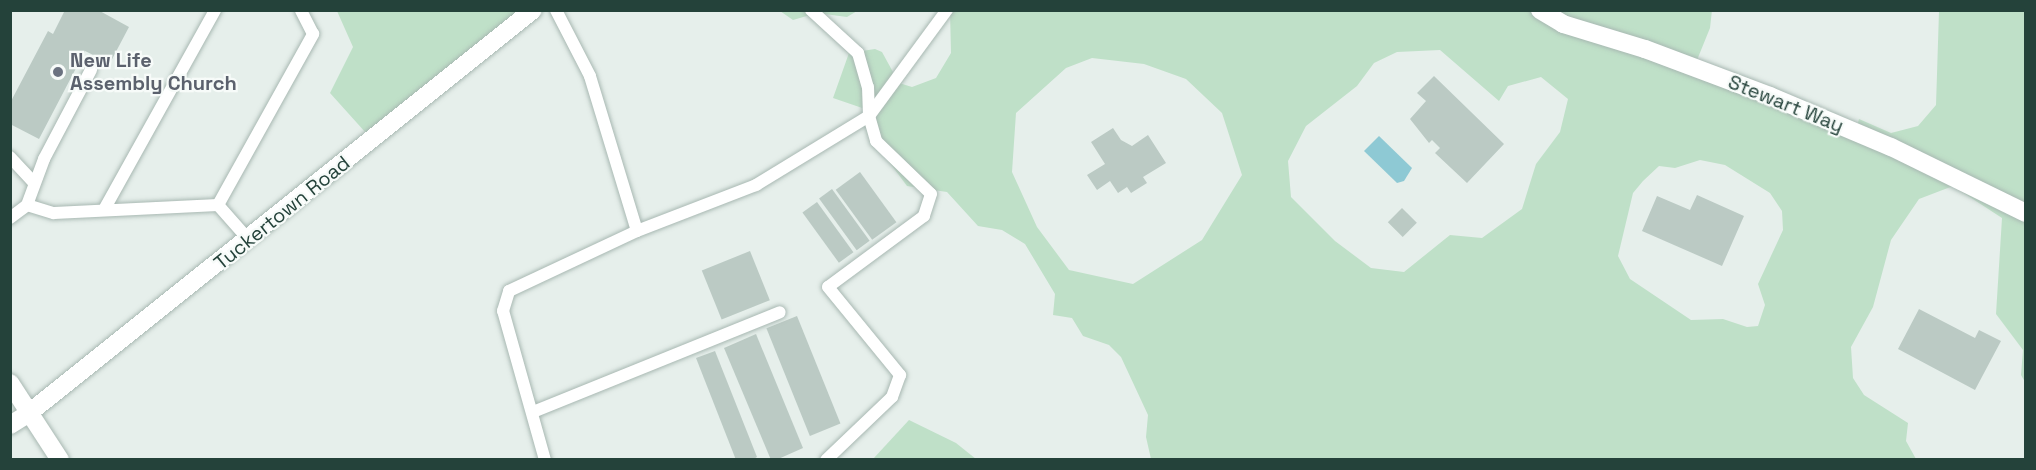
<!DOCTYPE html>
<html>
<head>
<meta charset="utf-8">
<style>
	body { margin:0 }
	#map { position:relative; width:2036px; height:470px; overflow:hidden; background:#e6efeb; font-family:"Space Grotesk",sans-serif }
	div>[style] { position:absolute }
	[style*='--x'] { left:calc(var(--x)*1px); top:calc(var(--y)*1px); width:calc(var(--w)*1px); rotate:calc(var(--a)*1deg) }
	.green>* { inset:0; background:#bfe0c8 }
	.water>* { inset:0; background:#8ec9d4 }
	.building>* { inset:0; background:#bbcac4; transform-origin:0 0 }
	.roads { filter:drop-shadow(0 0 2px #a8b8b2) drop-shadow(0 0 2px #a8b8b2) }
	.service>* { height:12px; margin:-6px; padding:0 6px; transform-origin:6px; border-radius:6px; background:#fff }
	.minor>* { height:18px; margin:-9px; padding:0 9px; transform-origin:9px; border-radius:9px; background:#fff }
	.tertiary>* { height:18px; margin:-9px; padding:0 9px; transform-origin:9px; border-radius:9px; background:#fff }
	.secondary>* { height:18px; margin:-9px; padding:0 9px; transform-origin:9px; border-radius:9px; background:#fff }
	.dots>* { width:16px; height:16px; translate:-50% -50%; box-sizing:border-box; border:3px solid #f7fbf9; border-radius:50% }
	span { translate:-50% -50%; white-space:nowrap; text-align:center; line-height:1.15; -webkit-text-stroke:4.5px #f7fbf9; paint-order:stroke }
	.worship-label { font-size:20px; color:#5b616d; font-weight:700 }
	.left { translate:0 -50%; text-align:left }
	.street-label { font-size:20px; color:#24423a }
	.frame { position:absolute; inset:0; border:12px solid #24423a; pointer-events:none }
</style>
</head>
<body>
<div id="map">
	<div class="green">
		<div style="clip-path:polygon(evenodd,1712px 10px,1710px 28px,1695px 65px,1856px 130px,1859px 119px,1891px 133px,1918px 126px,1936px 105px,1939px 11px,2025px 11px,2025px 382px,2021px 375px,2023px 350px,1996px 314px,2002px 218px,1953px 186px,1919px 199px,1891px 240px,1873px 307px,1851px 347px,1853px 378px,1864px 395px,1908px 423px,1906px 441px,1916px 459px,1151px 459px,1146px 437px,1148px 415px,1121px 357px,1109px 345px,1083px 336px,1072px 318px,1053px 315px,1055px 294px,1025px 244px,1002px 230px,978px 226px,947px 192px,907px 186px,881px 151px,871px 111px,833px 98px,849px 53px,875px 49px,882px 52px,899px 83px,912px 87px,936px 78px,951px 53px,950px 11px,1712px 10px,1440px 50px,1499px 101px,1508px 86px,1541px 77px,1568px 99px,1560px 132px,1536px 164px,1522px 209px,1482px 238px,1450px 235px,1404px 272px,1371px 268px,1335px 241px,1291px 197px,1288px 161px,1306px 126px,1357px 86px,1374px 63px,1397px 52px,1440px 50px,1712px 10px,1092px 58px,1144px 64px,1186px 79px,1222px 113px,1242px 175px,1202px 240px,1133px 284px,1069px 270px,1037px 227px,1012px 172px,1016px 113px,1066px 68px,1092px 58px,1712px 10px,1700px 160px,1725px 165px,1770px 193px,1782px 211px,1783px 230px,1758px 284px,1765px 305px,1758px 326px,1747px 327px,1723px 319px,1691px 320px,1630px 279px,1618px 256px,1633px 193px,1643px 181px,1659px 166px,1675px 168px,1700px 160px)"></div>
		<div style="clip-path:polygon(337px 11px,542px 11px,375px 143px,330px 93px,353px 47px)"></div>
		<div style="clip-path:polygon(780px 11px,857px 11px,847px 17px,817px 13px,793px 20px)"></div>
		<div style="clip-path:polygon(909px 420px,956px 443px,976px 459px,873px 459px)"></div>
	</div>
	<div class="water">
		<div style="clip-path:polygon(1379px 136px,1412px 168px,1404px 181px,1397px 183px,1364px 151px)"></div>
	</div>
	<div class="building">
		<div style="clip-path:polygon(65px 10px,98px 10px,129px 27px,110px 63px,85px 51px,39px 139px,10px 124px,10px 103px,48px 31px,53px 34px)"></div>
		<div style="clip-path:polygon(1434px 76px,1504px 144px,1467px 183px,1435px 153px,1440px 148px,1432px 140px,1429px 143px,1410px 119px,1426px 101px,1417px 93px)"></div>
		<div style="clip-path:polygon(1113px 128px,1121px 140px,1132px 146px,1148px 135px,1166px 163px,1143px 177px,1147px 183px,1131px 193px,1127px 187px,1118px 193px,1110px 181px,1097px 190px,1087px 175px,1105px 164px,1091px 142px)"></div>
		<div style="left:860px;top:172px;width:62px;height:30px;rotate:54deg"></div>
		<div style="left:832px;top:189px;width:64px;height:16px;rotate:54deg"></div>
		<div style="clip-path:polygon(1697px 195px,1744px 216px,1722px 266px,1642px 231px,1657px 196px,1690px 210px)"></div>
		<div style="left:817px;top:202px;width:62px;height:18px;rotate:54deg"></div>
		<div style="left:1402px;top:208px;width:21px;height:20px;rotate:45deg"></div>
		<div style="left:750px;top:251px;width:53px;height:52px;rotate:68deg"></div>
		<div style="clip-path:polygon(1919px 309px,1975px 338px,1979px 330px,2001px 341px,1975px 390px,1898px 349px)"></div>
		<div style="left:797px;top:316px;width:116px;height:33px;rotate:68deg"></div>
		<div style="clip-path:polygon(756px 334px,803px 448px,776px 460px,771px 460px,724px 348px)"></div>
		<div style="clip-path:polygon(715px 351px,757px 457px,752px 460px,736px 460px,696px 358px)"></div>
	</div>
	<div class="roads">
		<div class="service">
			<div style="--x:811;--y:10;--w:64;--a:42.5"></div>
			<div style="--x:858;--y:53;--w:35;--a:74"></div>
			<div style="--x:868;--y:87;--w:29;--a:88"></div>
			<div style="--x:869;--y:116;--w:26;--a:74"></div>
			<div style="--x:876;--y:141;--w:76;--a:43.9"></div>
			<div style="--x:931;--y:194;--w:23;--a:108"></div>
			<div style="--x:924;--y:216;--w:119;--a:143.5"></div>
			<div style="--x:828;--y:287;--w:114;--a:50.7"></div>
			<div style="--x:900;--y:375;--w:23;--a:110"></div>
			<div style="--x:892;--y:397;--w:91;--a:136.3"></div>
			<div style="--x:10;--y:157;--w:35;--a:47"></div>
			<div style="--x:27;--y:205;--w:28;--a:17"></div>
			<div style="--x:54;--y:213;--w:164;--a:-2.8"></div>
			<div style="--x:218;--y:205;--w:47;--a:48.5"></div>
			<div style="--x:218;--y:205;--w:196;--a:-60.9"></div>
			<div style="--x:313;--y:34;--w:27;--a:-117"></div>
			<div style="--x:105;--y:208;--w:227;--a:-60.9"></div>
			<div style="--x:10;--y:218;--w:21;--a:-37"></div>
			<div style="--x:27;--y:205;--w:49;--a:-69.7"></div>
			<div style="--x:44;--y:159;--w:101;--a:-62.2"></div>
			<div style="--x:637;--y:231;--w:128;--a:-21.1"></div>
			<div style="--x:756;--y:185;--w:132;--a:-31.4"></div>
			<div style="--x:869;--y:116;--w:132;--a:-53.7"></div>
			<div style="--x:533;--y:412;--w:266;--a:-22"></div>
			<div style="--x:545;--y:460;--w:155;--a:-105.7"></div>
			<div style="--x:503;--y:311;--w:21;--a:-73"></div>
			<div style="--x:509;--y:291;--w:141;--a:-25.1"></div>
			<div style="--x:637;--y:231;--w:162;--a:-106.9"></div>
			<div style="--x:590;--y:76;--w:74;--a:-117.3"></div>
		</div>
		<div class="minor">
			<div style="--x:1540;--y:10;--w:27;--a:31"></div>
			<div style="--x:1563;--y:24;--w:86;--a:17"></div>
			<div style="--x:1645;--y:49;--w:134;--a:20.6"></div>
			<div style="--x:1770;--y:96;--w:131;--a:22.9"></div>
			<div style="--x:1891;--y:147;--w:150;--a:26.1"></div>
			<div style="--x:10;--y:425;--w:22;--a:-32"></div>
		</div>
		<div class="tertiary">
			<div style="--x:29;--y:413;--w:645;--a:-38.65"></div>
		</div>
		<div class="secondary">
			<div style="--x:10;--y:383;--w:92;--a:57"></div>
		</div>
	</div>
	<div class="dots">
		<div style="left:58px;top:72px;background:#6b7280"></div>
	</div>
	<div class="worship-label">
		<span class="left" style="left:70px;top:72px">New Life<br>Assembly Church</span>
	</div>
	<div class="street-label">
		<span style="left:1786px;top:104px;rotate:22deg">Stewart Way</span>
		<span style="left:282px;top:213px;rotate:-39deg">Tuckertown Road</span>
	</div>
	<div class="frame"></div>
</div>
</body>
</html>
